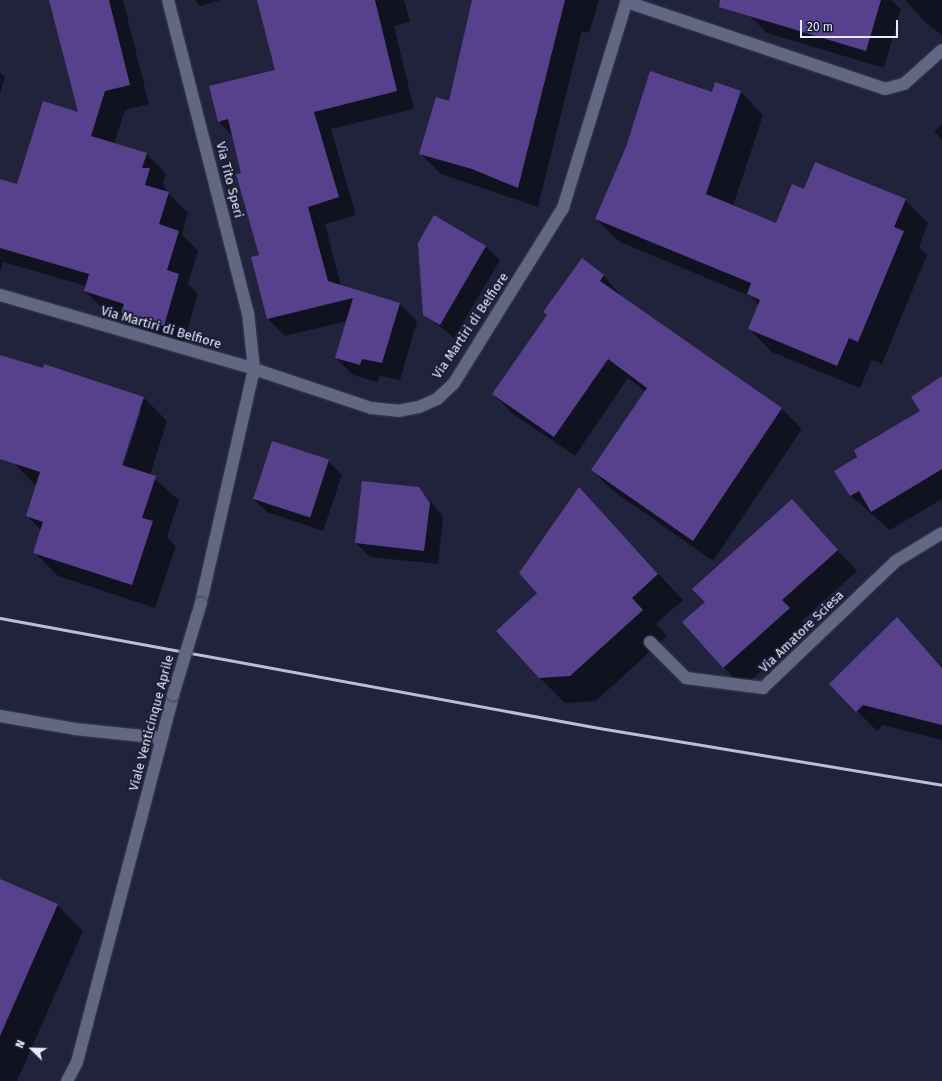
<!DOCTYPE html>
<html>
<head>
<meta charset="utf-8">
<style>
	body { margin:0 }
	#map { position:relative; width:942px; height:1081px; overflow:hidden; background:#21233c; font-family:"Fira Sans",sans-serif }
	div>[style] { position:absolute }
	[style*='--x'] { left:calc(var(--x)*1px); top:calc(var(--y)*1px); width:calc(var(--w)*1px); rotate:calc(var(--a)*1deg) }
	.shadow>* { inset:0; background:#0007 }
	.building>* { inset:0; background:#58418c; transform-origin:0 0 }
	.roads { filter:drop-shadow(0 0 1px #3c3d53) drop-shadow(0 0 1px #3c3d53) }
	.minor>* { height:12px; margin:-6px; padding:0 6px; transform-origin:6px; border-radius:6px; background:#626784 }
	.rail>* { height:3px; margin:-1.5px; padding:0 1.5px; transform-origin:1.5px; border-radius:1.5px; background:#bcbfd2 }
	.bridges { filter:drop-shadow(0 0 1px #3c3d53) drop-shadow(0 0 1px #3c3d53) }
	.minor-bridge>* { height:12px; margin:-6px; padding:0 6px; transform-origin:6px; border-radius:6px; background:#626784 }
	span { translate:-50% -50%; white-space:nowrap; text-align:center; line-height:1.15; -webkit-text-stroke:3.5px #171a32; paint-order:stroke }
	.street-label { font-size:13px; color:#e8ebfc }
	.north { position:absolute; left:12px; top:1029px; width:40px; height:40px; -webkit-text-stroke:3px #171a32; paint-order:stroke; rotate:293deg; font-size:11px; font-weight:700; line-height:16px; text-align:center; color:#e8ebfc }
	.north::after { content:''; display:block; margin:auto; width:14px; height:18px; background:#e8ebfc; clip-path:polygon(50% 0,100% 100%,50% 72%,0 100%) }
	.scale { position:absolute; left:800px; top:20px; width:98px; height:18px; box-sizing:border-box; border:2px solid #e8ebfc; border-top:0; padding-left:5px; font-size:12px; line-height:14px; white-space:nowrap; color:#e8ebfc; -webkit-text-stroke:3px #171a32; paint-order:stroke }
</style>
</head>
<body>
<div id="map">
	<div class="shadow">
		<div style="clip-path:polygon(50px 0,123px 0,149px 104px,125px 110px,114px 144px,147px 154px,166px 174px,163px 183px,168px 193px,188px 213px,182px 234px,198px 251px,188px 284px,198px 294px,183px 345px,142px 332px,127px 317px,104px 310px,85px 291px,86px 286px,3px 262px,0 272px,0 181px,17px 186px,79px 113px)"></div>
		<div style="clip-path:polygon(195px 0,221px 0,200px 6px)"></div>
		<div style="clip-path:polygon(258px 0,404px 0,410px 22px,394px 26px,414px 109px,331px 129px,356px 215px,325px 224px,341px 286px,400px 304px,417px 321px,400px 380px,380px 376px,377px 382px,353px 375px,336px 358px,347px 321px,285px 336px,268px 319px,252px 257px,261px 255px,233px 136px,219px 122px,276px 70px)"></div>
		<div style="clip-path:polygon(473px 0,599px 0,589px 33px,582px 31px,538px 207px,441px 174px,421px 154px,450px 102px)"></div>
		<div style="clip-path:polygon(754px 0,891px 0,901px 9px,884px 68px,767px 33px,749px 15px)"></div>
		<div style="clip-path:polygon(905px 0,942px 0,942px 35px,926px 23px)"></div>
		<div style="clip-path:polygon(0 72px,5px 77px,0 94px)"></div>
		<div style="clip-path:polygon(740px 91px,763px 115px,733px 206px,777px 224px,805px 191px,905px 200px,928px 223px,919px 247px,927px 255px,882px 364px,872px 360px,860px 388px,772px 352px,749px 329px,759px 305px,750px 296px,620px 242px,596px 219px,712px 93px)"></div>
		<div style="clip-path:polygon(942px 124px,942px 140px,934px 131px)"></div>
		<div style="clip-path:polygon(435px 217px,486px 247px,500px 260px,454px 338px,424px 314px)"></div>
		<div style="clip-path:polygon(603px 275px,622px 297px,782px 409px,802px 429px,713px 561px,612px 490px,592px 470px,646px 392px,628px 378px,575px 456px,513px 414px,493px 394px)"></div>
		<div style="clip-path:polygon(evenodd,0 356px,144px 398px,167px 421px,150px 475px,179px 500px,167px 537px,176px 546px,155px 608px,58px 576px,34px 552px,41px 530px,27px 516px,36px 486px,13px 462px,0 436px,0 356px,139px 411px,141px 411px,122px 470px,120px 470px,139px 411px)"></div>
		<div style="clip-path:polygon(942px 377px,942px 499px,890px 530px,851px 496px,836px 471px,921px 411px)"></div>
		<div style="clip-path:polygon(328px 461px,342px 475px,323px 531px,267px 512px,253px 499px)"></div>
		<div style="clip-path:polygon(419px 488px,443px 517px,438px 564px,370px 557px,356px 543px)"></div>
		<div style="clip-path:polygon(579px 489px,683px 600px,656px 624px,667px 636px,596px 701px,565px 703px,539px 677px,539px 593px)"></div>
		<div style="clip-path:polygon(792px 501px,857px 571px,802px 621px,809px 629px,743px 687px,723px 667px,706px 602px)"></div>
		<div style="clip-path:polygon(897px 619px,942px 667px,942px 740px,883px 725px,877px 731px,830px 684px)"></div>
		<div style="clip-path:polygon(0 880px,57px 905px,83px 931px,17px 1081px,0 1081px)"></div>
	</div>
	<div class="building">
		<div style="clip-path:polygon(49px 0,109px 0,130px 85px,105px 91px,91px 136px,147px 153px,142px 168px,150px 168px,145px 185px,169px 192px,159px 224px,179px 231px,167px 270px,179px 274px,164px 326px,121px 313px,124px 304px,84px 291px,89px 274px,0 248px,0 179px,17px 184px,43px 101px,78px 112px)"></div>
		<div style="clip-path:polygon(257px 0,375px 0,397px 91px,314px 112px,339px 197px,308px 207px,328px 281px,400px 303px,382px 363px,362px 359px,360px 365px,335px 358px,353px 298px,267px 319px,251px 257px,259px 255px,236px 174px,241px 173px,228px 119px,218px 122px,209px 86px,275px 70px)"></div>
		<div style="clip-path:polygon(472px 0,565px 0,518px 188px,472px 169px,419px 154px,436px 97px,449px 101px)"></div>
		<div style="clip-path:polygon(720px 0,881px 0,866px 51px,719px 7px)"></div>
		<div style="clip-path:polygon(650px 71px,712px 92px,715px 82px,741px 91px,706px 194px,776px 223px,792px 184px,804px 189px,815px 162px,906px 199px,894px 227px,904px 231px,858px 342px,849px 338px,837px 366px,748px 329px,760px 300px,747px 294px,751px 283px,595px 219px,626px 147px)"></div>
		<div style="clip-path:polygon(434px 215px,486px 246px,440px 325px,423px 315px,418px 243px)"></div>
		<div style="clip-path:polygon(582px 258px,604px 275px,600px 281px,782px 408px,693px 541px,591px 470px,647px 388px,608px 359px,554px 437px,492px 394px,547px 315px,543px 312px)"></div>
		<div style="clip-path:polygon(0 355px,43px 368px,44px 364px,144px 397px,122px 465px,156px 476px,142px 518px,153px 521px,132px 585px,33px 553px,43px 522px,26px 516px,40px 472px,0 459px)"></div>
		<div style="clip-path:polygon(942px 376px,942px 469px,871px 512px,859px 491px,850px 496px,834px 471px,857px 457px,854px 450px,920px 411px,911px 397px)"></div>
		<div style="left:272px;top:441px;width:60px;height:61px;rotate:18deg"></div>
		<div style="clip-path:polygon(362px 481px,419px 487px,430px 503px,424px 551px,355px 543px)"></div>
		<div style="clip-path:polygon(579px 487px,658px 574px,632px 598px,643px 610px,570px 676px,539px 678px,496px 631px,537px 593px,519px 573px)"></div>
		<div style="clip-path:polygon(792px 499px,838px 550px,782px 600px,790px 608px,723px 668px,682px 622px,705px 602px,692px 589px)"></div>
		<div style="clip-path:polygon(897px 617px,942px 668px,942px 725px,863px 705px,856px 712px,829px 684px)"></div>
		<div style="clip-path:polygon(0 879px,58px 904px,0 1036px)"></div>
	</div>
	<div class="roads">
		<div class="minor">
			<div style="--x:168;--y:0;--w:323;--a:75.7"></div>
			<div style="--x:248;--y:313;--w:56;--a:83.9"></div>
			<div style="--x:254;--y:369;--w:240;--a:102.8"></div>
			<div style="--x:627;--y:2;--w:272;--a:18.6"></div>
			<div style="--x:885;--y:89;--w:20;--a:-15"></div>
			<div style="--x:904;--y:84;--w:51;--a:-41.8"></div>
			<div style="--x:0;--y:295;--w:265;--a:16.2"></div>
			<div style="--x:254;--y:369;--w:123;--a:18.4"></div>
			<div style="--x:371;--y:408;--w:27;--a:6"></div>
			<div style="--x:398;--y:411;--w:21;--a:-11"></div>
			<div style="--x:419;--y:407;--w:20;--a:-24"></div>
			<div style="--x:437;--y:399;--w:23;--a:-43"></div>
			<div style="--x:454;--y:383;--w:206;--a:-58.1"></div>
			<div style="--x:563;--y:208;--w:218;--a:-72.9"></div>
			<div style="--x:650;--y:642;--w:51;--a:45"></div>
			<div style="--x:686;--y:678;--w:78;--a:7.4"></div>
			<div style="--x:763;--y:688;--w:184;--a:-43.7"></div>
			<div style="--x:896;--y:561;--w:54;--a:-31.3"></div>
			<div style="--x:0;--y:716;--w:76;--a:9.8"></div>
			<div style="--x:75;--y:729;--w:87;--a:5.9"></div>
			<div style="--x:67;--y:1081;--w:21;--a:-62"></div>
			<div style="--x:77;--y:1062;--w:379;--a:-75.3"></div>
		</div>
	</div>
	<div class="rail">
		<div style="--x:0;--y:618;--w:609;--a:10.41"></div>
		<div style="--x:599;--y:728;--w:348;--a:9.4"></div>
	</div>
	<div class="bridges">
		<div class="minor-bridge">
			<div style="--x:173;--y:695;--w:96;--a:-73.1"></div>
		</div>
	</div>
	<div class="street-label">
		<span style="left:229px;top:180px;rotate:76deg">Via Tito Speri</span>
		<span style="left:471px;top:326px;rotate:-56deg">Via Martiri di Belfiore</span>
		<span style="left:161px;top:328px;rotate:16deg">Via Martiri di Belfiore</span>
		<span style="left:802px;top:632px;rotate:-44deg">Via Amatore Sciesa</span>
		<span style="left:152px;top:723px;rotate:-75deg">Viale Venticinque Aprile</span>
	</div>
	<div class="north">N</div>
	<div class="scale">20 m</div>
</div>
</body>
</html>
